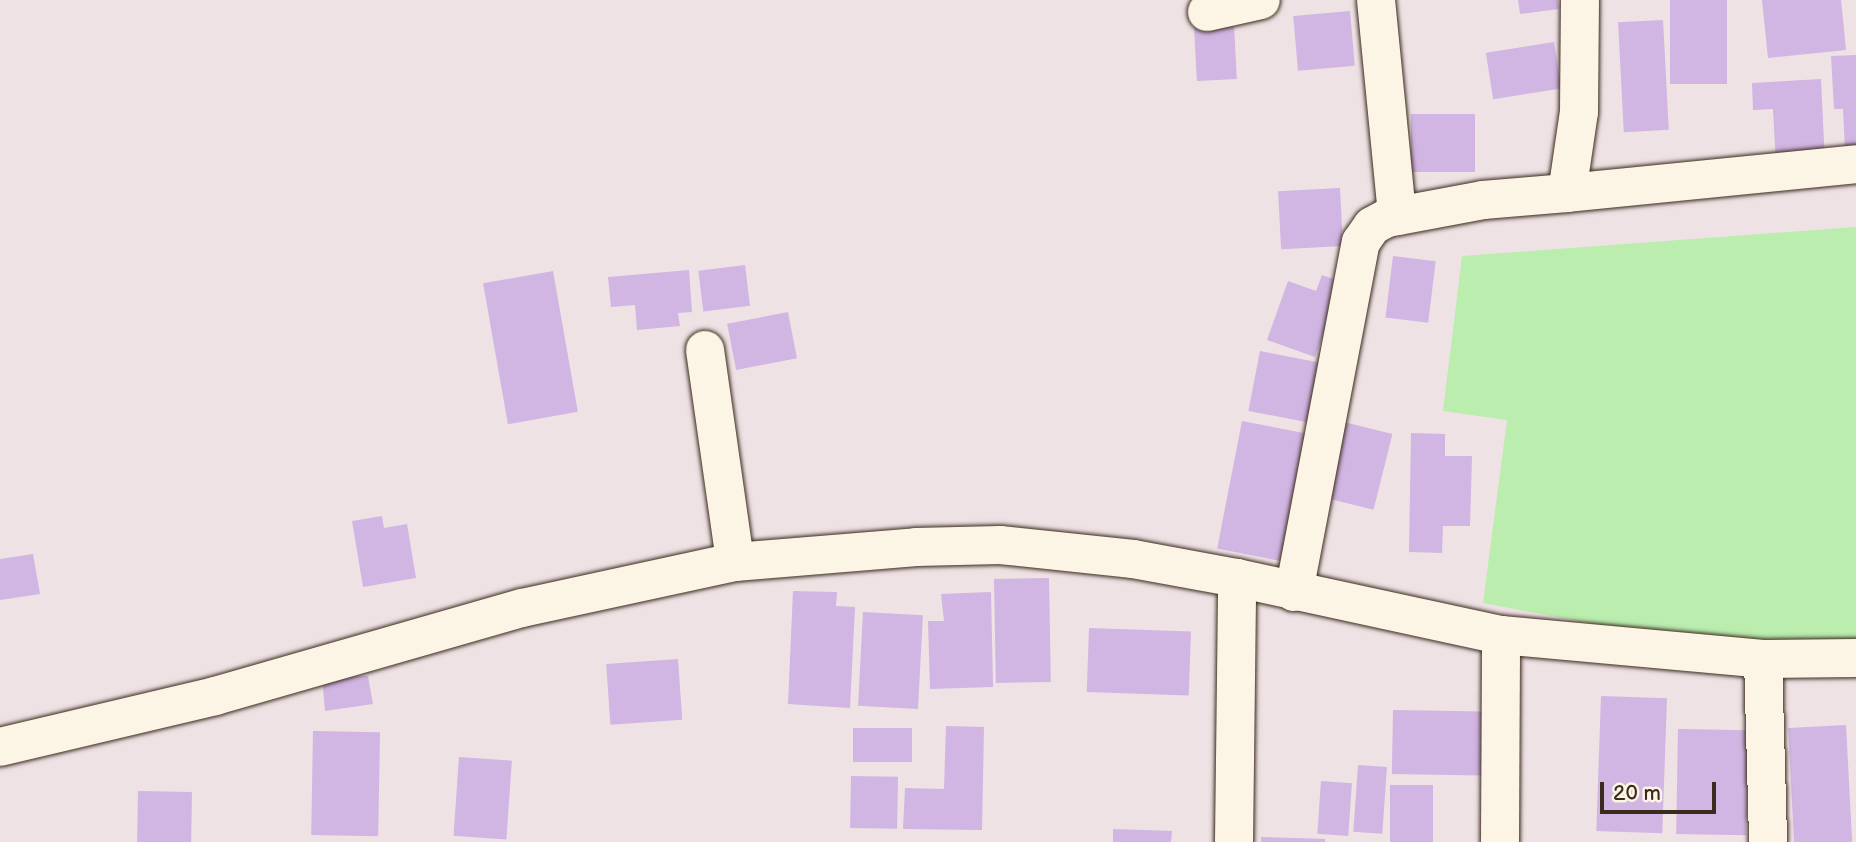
<!DOCTYPE html>
<html>
<head>
<meta charset="utf-8">
<style>
	body { margin:0 }
	#map { position:relative; width:1856px; height:842px; overflow:hidden; background:#efe2e4; font-family:"Balsamiq Sans",sans-serif }
	div>[style] { position:absolute }
	[style*='--x'] { left:calc(var(--x)*1px); top:calc(var(--y)*1px); width:calc(var(--w)*1px); rotate:calc(var(--a)*1deg) }
	.green>* { inset:0; background:#baedae }
	.building>* { inset:0; background:#d1b5e3; transform-origin:0 0 }
	.roads { filter:drop-shadow(0 0 2px #3b2a1e) drop-shadow(0 0 2px #3b2a1e) }
	.minor>* { height:38px; margin:-19px; padding:0 19px; transform-origin:19px; border-radius:19px; background:#fcf5e5 }
	span { translate:-50% -50%; white-space:nowrap; text-align:center; line-height:1.15; -webkit-text-stroke:5px #fcf5e5; paint-order:stroke }
	.scale { position:absolute; left:1600px; top:782px; width:116px; height:32px; box-sizing:border-box; border:4px solid #3b2a1e; border-top:0; padding-left:9px; font-size:21px; line-height:24px; white-space:nowrap; color:#3b2a1e; -webkit-text-stroke:5px #fcf5e5; paint-order:stroke }
</style>
</head>
<body>
<div id="map">
	<div class="green">
		<div style="clip-path:polygon(1856px 227px,1856px 653px,1668px 638px,1483px 603px,1507px 420px,1443px 411px,1462px 256px)"></div>
	</div>
	<div class="building">
		<div style="clip-path:polygon(1518px 0,1558px 0,1559px 9px,1520px 14px)"></div>
		<div style="left:1670px;top:0;width:57px;height:84px"></div>
		<div style="clip-path:polygon(1762px 0,1841px 0,1846px 50px,1768px 58px)"></div>
		<div style="left:1350px;top:11px;width:55px;height:57px;rotate:85deg"></div>
		<div style="left:1663px;top:20px;width:110px;height:45px;rotate:87deg"></div>
		<div style="left:1234px;top:25px;width:54px;height:40px;rotate:87deg"></div>
		<div style="left:1554px;top:42px;width:47px;height:69px;rotate:81deg"></div>
		<div style="clip-path:polygon(1856px 55px,1856px 150px,1845px 151px,1843px 109px,1834px 109px,1831px 56px)"></div>
		<div style="clip-path:polygon(1821px 79px,1825px 163px,1776px 165px,1773px 109px,1753px 110px,1752px 83px)"></div>
		<div style="left:1411px;top:114px;width:64px;height:58px"></div>
		<div style="left:1340px;top:188px;width:58px;height:62px;rotate:87deg"></div>
		<div style="left:1393px;top:256px;width:43px;height:62px;rotate:7deg"></div>
		<div style="left:745px;top:265px;width:41px;height:47px;rotate:83deg"></div>
		<div style="clip-path:polygon(689px 270px,692px 312px,678px 313px,680px 326px,637px 330px,635px 305px,611px 307px,608px 277px)"></div>
		<div style="left:553px;top:271px;width:143px;height:71px;rotate:80deg"></div>
		<div style="clip-path:polygon(1322px 275px,1342px 282px,1315px 357px,1267px 340px,1288px 281px,1316px 291px)"></div>
		<div style="left:788px;top:312px;width:47px;height:62px;rotate:79deg"></div>
		<div style="left:1260px;top:351px;width:64px;height:61px;rotate:11deg"></div>
		<div style="left:1242px;top:421px;width:72px;height:130px;rotate:11deg"></div>
		<div style="left:1340px;top:421px;width:54px;height:78px;rotate:14deg"></div>
		<div style="clip-path:polygon(1411px 433px,1445px 434px,1445px 456px,1472px 456px,1470px 526px,1443px 526px,1442px 553px,1409px 552px)"></div>
		<div style="clip-path:polygon(382px 516px,384px 528px,407px 524px,416px 578px,363px 587px,352px 521px)"></div>
		<div style="clip-path:polygon(33px 554px,40px 594px,0 600px,0 559px)"></div>
		<div style="left:1049px;top:578px;width:104px;height:55px;rotate:89deg"></div>
		<div style="clip-path:polygon(793px 591px,837px 592px,836px 606px,855px 607px,850px 708px,788px 704px)"></div>
		<div style="clip-path:polygon(991px 592px,993px 687px,930px 689px,928px 621px,944px 621px,941px 594px)"></div>
		<div style="left:863px;top:612px;width:60px;height:94px;rotate:3deg"></div>
		<div style="left:1089px;top:628px;width:102px;height:64px;rotate:2deg"></div>
		<div style="left:678px;top:659px;width:61px;height:72px;rotate:86deg"></div>
		<div style="clip-path:polygon(368px 676px,373px 704px,325px 711px,322px 677px)"></div>
		<div style="left:1601px;top:696px;width:66px;height:135px;rotate:2deg"></div>
		<div style="left:1393px;top:710px;width:91px;height:64px;rotate:1deg"></div>
		<div style="left:1846px;top:725px;width:117px;height:58px;rotate:87deg"></div>
		<div style="clip-path:polygon(946px 726px,984px 727px,982px 830px,903px 829px,905px 788px,944px 789px)"></div>
		<div style="left:853px;top:728px;width:59px;height:34px"></div>
		<div style="left:1678px;top:729px;width:70px;height:105px;rotate:1deg"></div>
		<div style="left:313px;top:731px;width:67px;height:104px;rotate:1deg"></div>
		<div style="left:459px;top:757px;width:53px;height:79px;rotate:4deg"></div>
		<div style="left:1358px;top:765px;width:29px;height:67px;rotate:4deg"></div>
		<div style="left:851px;top:776px;width:47px;height:52px;rotate:1deg"></div>
		<div style="left:1321px;top:781px;width:31px;height:53px;rotate:4deg"></div>
		<div style="left:1390px;top:785px;width:43px;height:57px"></div>
		<div style="left:138px;top:791px;width:54px;height:51px;rotate:1deg"></div>
		<div style="clip-path:polygon(1113px 829px,1172px 831px,1171px 842px,1113px 842px)"></div>
		<div style="clip-path:polygon(1261px 837px,1325px 839px,1325px 842px,1261px 842px)"></div>
	</div>
	<div class="roads">
		<div class="minor">
			<div style="--x:1376;--y:0;--w:217;--a:84.4"></div>
			<div style="--x:1207;--y:12;--w:55;--a:-12.5"></div>
			<div style="--x:1567;--y:193;--w:290;--a:-5.7"></div>
			<div style="--x:705;--y:350;--w:214;--a:81.9"></div>
			<div style="--x:1294;--y:592;--w:356;--a:-79.2"></div>
			<div style="--x:1361;--y:242;--w:19;--a:-55"></div>
			<div style="--x:1372;--y:226;--w:17;--a:-28"></div>
			<div style="--x:1387;--y:218;--w:98;--a:-10.6"></div>
			<div style="--x:1483;--y:200;--w:84;--a:-4.8"></div>
			<div style="--x:1567;--y:193;--w:82;--a:-81.6"></div>
			<div style="--x:1579;--y:112;--w:112;--a:-89.5"></div>
			<div style="--x:1763;--y:659;--w:183;--a:88.4"></div>
			<div style="--x:0;--y:747;--w:221;--a:-13.3"></div>
			<div style="--x:215;--y:696;--w:319;--a:-16"></div>
			<div style="--x:522;--y:608;--w:218;--a:-12.2"></div>
			<div style="--x:735;--y:562;--w:182;--a:-4.7"></div>
			<div style="--x:916;--y:547;--w:84;--a:-1.4"></div>
			<div style="--x:1000;--y:545;--w:134;--a:6"></div>
			<div style="--x:1133;--y:559;--w:106;--a:10.4"></div>
			<div style="--x:1234;--y:842;--w:264;--a:-89.3"></div>
			<div style="--x:1237;--y:578;--w:270;--a:12.2"></div>
			<div style="--x:1501;--y:635;--w:263;--a:5.2"></div>
			<div style="--x:1763;--y:659;--w:93;--a:-0.6"></div>
			<div style="--x:1500;--y:842;--w:207;--a:-89.7"></div>
		</div>
	</div>
	<div class="scale">20 m</div>
</div>
</body>
</html>
